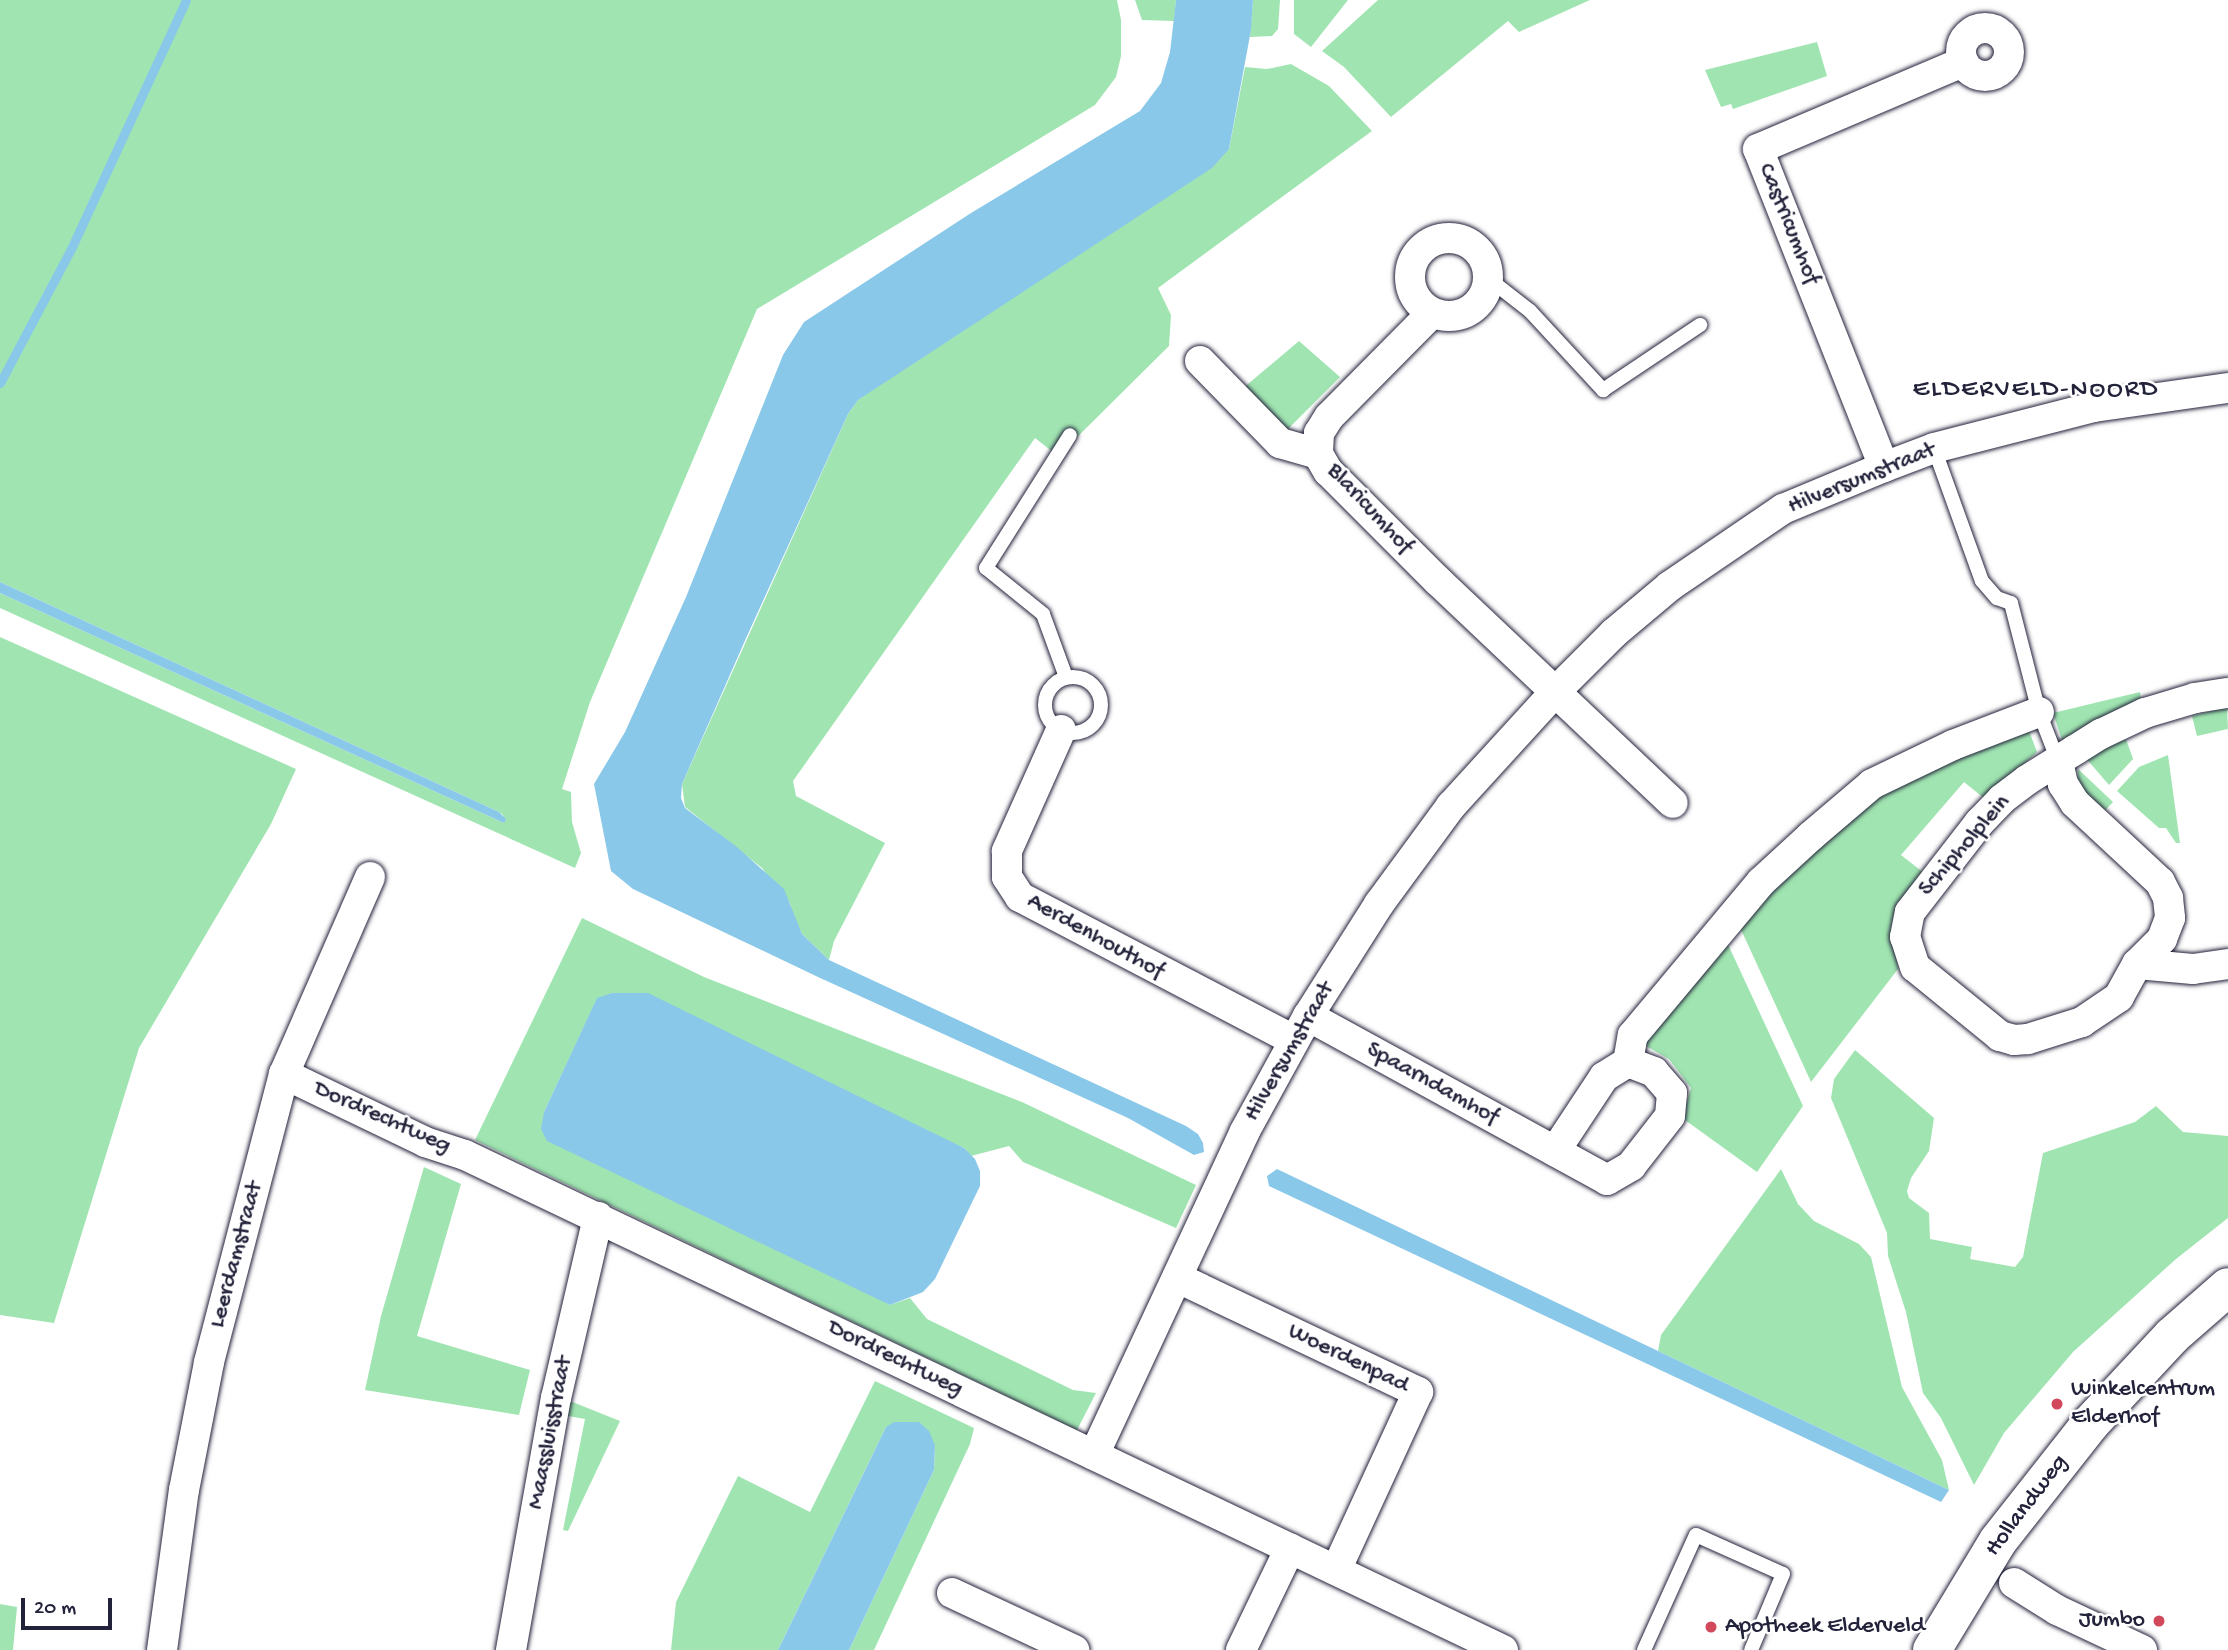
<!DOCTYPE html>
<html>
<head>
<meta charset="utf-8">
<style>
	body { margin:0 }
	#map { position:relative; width:2228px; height:1650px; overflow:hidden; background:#fff; font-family:"Gochi Hand",sans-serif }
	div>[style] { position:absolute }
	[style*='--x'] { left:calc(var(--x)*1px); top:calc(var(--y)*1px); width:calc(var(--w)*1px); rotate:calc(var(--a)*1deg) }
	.green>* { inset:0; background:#a0e5b1 }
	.water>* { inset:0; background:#8ac8ea }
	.stream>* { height:9px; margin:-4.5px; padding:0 4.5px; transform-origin:4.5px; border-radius:4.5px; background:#8ac8ea }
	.roads { filter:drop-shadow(0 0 2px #22223b) drop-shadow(0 0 2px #22223b) }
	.lane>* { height:14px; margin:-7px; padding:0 7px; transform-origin:7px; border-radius:7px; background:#fff }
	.lane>.ring { margin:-7px; padding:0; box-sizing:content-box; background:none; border:14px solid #fff; border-radius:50% }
	.street>* { height:30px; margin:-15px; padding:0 15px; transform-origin:15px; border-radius:15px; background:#fff }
	.street>.ring { margin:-15px; padding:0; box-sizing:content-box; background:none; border:30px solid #fff; border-radius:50% }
	.secondary>* { height:38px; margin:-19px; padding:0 19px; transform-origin:19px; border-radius:19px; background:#fff }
	.dots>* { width:19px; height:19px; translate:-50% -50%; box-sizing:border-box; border:4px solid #fff; border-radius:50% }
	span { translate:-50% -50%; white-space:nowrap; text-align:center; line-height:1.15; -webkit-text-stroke:5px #fff; paint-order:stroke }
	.street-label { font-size:24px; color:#22223b }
	.poi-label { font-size:24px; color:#22223b }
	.left { translate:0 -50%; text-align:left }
	.right { translate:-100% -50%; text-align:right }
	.neighbourhood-label { font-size:26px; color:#22223b; letter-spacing:2px }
	.scale { position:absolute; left:21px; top:1598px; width:91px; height:32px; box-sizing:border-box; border:4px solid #22223b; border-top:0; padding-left:9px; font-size:21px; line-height:24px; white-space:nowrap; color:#22223b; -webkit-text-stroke:5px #fff; paint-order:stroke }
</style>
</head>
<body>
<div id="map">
	<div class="green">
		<div style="clip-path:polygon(0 0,1117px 0,1121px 20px,1121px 56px,1116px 77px,1095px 105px,757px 309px,590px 702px,562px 789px,571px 792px,572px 822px,581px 853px,575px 868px,0 608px,0 593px,504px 823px,503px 815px,499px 812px,0 582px)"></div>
		<div style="clip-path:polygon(1135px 0,1176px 0,1174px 21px,1142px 20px)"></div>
		<div style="clip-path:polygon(1253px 0,1280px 0,1278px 29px,1272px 36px,1250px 37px)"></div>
		<div style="clip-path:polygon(1294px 0,1348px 0,1311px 47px,1294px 34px)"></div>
		<div style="clip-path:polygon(1378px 0,1590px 0,1519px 32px,1508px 21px,1391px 117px,1344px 67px,1322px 51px)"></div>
		<div style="clip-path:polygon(1817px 42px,1827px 76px,1733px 109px,1731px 104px,1721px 107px,1705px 70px)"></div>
		<div style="clip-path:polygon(1291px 64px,1329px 86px,1372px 131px,1158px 288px,1171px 315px,1169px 346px,1058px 456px,1035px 438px,793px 781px,796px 796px,885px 843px,834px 941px,829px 960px,802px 934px,792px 913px,790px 903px,762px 868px,685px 807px,682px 784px,848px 414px,858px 400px,878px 385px,1229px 149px,1245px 67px,1267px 69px)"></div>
		<div style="clip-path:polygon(1299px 341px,1340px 377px,1282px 435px,1242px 389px)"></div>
		<div style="clip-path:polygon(0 637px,296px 769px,271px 824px,139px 1048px,54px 1323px,0 1315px)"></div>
		<div style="clip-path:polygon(2140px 692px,2141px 701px,2062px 740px,2053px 713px)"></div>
		<div style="clip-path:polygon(2227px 707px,2228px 729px,2197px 736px,2192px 716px)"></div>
		<div style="clip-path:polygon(2026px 723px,2037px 752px,1985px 799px,1964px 782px,1901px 855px,1924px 873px,1895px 941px,1898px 969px,1811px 1082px,1738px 923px,1847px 820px,1910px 774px)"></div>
		<div style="clip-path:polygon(2126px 739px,2133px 759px,2109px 785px,2084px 756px)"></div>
		<div style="clip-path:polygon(2168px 755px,2180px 843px,2176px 843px,2166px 828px,2159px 828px,2117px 791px,2139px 767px)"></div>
		<div style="clip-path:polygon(2078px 769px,2113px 802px,2099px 817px,2078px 780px)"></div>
		<div style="clip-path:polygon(582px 918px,704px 977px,1022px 1102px,1196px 1185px,1176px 1228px,1023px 1162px,1009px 1146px,971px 1156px,964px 1148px,613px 993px,597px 999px,544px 1112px,890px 1305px,910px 1298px,927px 1319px,1073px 1390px,1096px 1393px,1077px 1430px,475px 1140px)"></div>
		<div style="clip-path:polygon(1725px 938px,1803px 1106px,1757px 1172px,1678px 1115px,1686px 1105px,1691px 1088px,1669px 1059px,1637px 1041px)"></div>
		<div style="clip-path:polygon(1855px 1050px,1934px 1118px,1929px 1151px,1911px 1178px,1907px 1191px,1909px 1198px,1929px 1213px,1930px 1239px,1972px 1247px,1970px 1259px,2015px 1267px,2023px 1257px,2043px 1153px,2135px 1122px,2156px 1106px,2183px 1132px,2228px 1136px,2228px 1218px,2176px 1259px,2073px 1352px,2004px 1433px,1974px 1485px,1941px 1418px,1923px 1393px,1906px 1312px,1888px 1256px,1887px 1233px,1831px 1098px,1834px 1079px)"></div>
		<div style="clip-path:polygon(424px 1167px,461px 1184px,417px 1336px,530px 1370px,519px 1415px,365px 1390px,381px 1316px)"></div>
		<div style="clip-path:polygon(1781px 1169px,1798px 1204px,1814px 1221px,1859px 1244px,1871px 1257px,1902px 1387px,1942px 1460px,1949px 1490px,1658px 1351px,1661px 1335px)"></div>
		<div style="clip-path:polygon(875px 1381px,974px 1428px,970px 1444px,874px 1650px,849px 1650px,934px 1470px,935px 1445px,886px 1427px,778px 1650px,671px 1650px,676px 1602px,738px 1476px,810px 1512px)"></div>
		<div style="clip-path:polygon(565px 1399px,620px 1421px,568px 1531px,563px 1530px,585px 1419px,563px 1415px)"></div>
		<div style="clip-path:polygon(0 1604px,17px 1607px,13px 1650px,0 1650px)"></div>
	</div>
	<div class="water">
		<div style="clip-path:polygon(1176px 0,1253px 0,1251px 30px,1229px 149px,1212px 168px,858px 400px,848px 414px,747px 636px,682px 784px,681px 798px,685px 808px,737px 847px,784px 889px,802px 934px,829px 960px,1186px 1126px,1198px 1134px,1203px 1143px,1204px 1152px,1194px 1155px,1128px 1118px,818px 977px,633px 889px,611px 871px,594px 784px,625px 732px,686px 597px,783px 355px,804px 322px,971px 213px,1140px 111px,1161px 83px,1170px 52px)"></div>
		<div style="clip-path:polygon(0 582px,499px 812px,506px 819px,504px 823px,0 593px)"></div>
		<div style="clip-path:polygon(612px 993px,648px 993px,964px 1148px,975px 1159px,980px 1171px,980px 1186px,935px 1279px,923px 1292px,890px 1305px,547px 1141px,541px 1129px,544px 1112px,597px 998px)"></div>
		<div style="clip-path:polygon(1277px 1169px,1949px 1490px,1941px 1502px,1269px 1186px,1267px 1176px)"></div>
		<div style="clip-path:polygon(894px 1422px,919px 1422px,929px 1431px,935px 1445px,934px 1470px,849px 1650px,778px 1650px,886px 1427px)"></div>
	</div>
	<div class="stream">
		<div style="--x:0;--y:383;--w:152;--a:-62.1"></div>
		<div style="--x:71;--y:249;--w:274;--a:-65.2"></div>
	</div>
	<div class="roads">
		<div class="lane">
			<div style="--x:1489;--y:279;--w:52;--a:38"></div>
			<div style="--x:1530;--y:311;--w:108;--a:47.3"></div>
			<div style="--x:1603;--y:390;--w:117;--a:-33.8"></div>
			<div style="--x:1934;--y:448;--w:141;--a:70.2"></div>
			<div style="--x:1982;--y:581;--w:23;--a:49"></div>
			<div style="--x:1997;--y:598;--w:15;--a:20"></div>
			<div style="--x:2011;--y:603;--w:113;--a:75.6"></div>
			<div style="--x:2039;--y:712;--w:53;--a:68.8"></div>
			<div style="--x:1066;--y:677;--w:67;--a:-110.1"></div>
			<div style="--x:1043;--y:614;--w:73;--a:-141.1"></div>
			<div style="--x:986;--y:568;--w:157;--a:-57.7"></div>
			<div class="ring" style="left:1045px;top:677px;width:42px;height:42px"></div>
			<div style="--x:1644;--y:1650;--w:126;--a:-65.7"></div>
			<div style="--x:1696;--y:1535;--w:95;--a:24.1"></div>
			<div style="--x:1783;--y:1574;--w:82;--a:112.8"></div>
		</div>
		<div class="street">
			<div class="ring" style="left:1961px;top:28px;width:18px;height:18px"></div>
			<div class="ring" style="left:1410px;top:238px;width:48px;height:48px"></div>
			<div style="--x:1432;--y:313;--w:146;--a:134.7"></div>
			<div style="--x:1329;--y:417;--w:19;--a:122"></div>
			<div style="--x:1319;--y:433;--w:21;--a:93"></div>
			<div style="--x:1318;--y:454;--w:20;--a:60"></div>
			<div style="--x:1328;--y:471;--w:156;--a:45"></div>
			<div style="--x:1438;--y:581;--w:323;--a:43.4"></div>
			<div style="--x:1200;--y:361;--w:115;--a:45.7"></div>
			<div style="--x:1280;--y:443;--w:40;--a:16"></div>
			<div style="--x:1884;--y:467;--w:342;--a:-111.6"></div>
			<div style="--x:1758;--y:149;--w:223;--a:-23"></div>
			<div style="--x:1061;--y:730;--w:133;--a:114.1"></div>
			<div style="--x:1007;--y:851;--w:26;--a:90"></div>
			<div style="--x:1007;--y:877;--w:24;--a:57"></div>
			<div style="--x:1020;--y:897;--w:309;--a:27.6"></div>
			<div style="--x:2058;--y:761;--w:24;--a:78"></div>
			<div style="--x:2063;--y:784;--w:22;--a:58"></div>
			<div style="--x:2075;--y:803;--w:116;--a:42.9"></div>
			<div style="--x:2160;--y:882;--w:18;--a:63"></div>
			<div style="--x:2168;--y:898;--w:20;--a:84"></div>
			<div style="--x:2170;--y:918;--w:22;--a:111"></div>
			<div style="--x:2162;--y:939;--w:35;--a:135"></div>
			<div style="--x:2137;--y:964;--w:38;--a:119"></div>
			<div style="--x:2119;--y:997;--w:45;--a:146"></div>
			<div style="--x:2082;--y:1022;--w:57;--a:162.5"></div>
			<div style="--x:2028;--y:1039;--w:14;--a:176"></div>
			<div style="--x:2014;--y:1040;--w:15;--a:-164"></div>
			<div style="--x:2000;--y:1036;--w:109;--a:-140.9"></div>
			<div style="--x:1915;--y:967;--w:32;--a:-108"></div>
			<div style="--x:1905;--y:937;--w:25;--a:-79"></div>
			<div style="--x:1910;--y:912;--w:113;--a:-52.2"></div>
			<div style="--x:1979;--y:823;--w:33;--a:-46"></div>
			<div style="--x:2002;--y:799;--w:31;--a:-37"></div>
			<div style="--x:2027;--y:780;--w:57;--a:-32"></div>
			<div style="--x:2075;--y:750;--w:31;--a:-32"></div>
			<div style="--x:2101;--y:734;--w:49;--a:-25.5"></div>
			<div style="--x:2145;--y:713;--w:52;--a:-16.7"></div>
			<div style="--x:2195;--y:698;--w:33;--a:-9"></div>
			<div style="--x:2137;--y:964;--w:56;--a:5.1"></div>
			<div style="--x:2193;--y:969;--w:35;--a:-8"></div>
			<div style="--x:1308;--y:1016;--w:341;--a:28.7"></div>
			<div style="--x:1607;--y:1180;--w:28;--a:-30"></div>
			<div style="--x:1631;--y:1166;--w:63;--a:-52"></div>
			<div style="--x:1670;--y:1116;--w:23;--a:-85"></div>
			<div style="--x:1672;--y:1093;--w:28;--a:-131"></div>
			<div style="--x:1654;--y:1072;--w:28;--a:-159"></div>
			<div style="--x:1628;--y:1062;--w:28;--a:148"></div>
			<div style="--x:1604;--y:1077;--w:89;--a:123.5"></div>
			<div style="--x:1628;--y:1062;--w:27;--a:-80"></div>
			<div style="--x:1633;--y:1035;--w:199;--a:-50.1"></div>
			<div style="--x:1761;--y:882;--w:68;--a:-42.6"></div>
			<div style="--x:1811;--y:836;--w:80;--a:-40.4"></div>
			<div style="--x:1872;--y:784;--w:90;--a:-25.7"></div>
			<div style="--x:1953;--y:745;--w:92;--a:-21"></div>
			<div style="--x:284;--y:1074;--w:157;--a:25.7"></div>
			<div style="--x:425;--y:1142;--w:42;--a:18"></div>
			<div style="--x:465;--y:1155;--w:1150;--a:25.5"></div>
			<div style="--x:1178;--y:1278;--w:266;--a:25.4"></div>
			<div style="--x:1418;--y:1392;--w:196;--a:114.7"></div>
			<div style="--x:1094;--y:1455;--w:357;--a:-65"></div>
			<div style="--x:1245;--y:1131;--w:131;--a:-61.3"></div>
			<div style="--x:1308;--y:1016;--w:133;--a:-57.6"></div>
			<div style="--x:1379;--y:904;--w:122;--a:-53.7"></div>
			<div style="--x:1451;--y:806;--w:154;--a:-47.6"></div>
			<div style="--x:1555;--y:692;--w:83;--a:-45"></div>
			<div style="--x:1614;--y:633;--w:73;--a:-40"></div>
			<div style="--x:1670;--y:586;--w:137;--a:-34.3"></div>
			<div style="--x:1783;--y:509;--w:109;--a:-22.6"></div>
			<div style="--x:1884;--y:467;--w:53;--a:-20.8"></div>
			<div style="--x:1934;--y:448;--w:165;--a:-14.4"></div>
			<div style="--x:2094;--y:407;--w:135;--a:-8.1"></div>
			<div style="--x:2014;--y:1583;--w:51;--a:32.1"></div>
			<div style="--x:2057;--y:1610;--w:94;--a:25.2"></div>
			<div style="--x:952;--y:1593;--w:135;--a:25"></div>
			<div style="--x:162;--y:1650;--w:162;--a:-82.2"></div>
			<div style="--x:184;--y:1490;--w:130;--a:-78.9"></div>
			<div style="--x:209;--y:1362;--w:298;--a:-75.4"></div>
			<div style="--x:284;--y:1074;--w:215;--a:-66.4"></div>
			<div style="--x:511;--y:1650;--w:256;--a:-79.9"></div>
			<div style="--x:556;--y:1398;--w:186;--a:-76.9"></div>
			<div style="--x:1241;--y:1650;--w:113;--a:-64.3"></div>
		</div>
		<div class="secondary">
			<div style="--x:1932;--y:1650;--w:127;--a:-58.8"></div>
			<div style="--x:1998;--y:1541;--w:149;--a:-51.8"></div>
			<div style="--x:2090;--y:1424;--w:120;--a:-47"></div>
			<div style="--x:2172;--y:1336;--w:74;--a:-41.2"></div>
		</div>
	</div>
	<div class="dots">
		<div style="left:2057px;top:1404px;background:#d1495b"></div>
		<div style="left:2159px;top:1621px;background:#d1495b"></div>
		<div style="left:1711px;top:1627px;background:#d1495b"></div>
	</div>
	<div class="street-label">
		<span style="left:1788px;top:224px;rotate:68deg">Castricumhof</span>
		<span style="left:1862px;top:479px;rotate:-22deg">Hilversumstraat</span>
		<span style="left:1369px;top:509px;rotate:47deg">Blaricumhof</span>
		<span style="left:1965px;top:846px;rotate:-49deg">Schipholplein</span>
		<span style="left:1095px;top:937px;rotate:29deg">Aerdenhouthof</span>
		<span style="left:1290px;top:1052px;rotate:-60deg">Hilversumstraat</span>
		<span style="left:1432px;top:1084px;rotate:29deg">Spaarndamhof</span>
		<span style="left:382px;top:1118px;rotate:24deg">Dordrechtweg</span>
		<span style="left:237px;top:1255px;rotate:-75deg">Leerdamstraat</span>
		<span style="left:895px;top:1359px;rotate:26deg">Dordrechtweg</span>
		<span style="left:1348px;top:1359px;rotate:26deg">Woerdenpad</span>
		<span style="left:551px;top:1433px;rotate:-79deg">Maassluisstraat</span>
		<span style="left:2027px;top:1506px;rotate:-53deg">Hollandweg</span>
	</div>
	<div class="poi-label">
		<span class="left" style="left:2071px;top:1404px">Winkelcentrum<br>Elderhof</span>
		<span class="right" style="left:2145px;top:1621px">Jumbo</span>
		<span class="left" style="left:1725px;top:1627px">Apotheek Elderveld</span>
	</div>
	<div class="neighbourhood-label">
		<span style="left:2036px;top:391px">ELDERVELD-NOORD</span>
	</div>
	<div class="scale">20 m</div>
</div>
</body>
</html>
